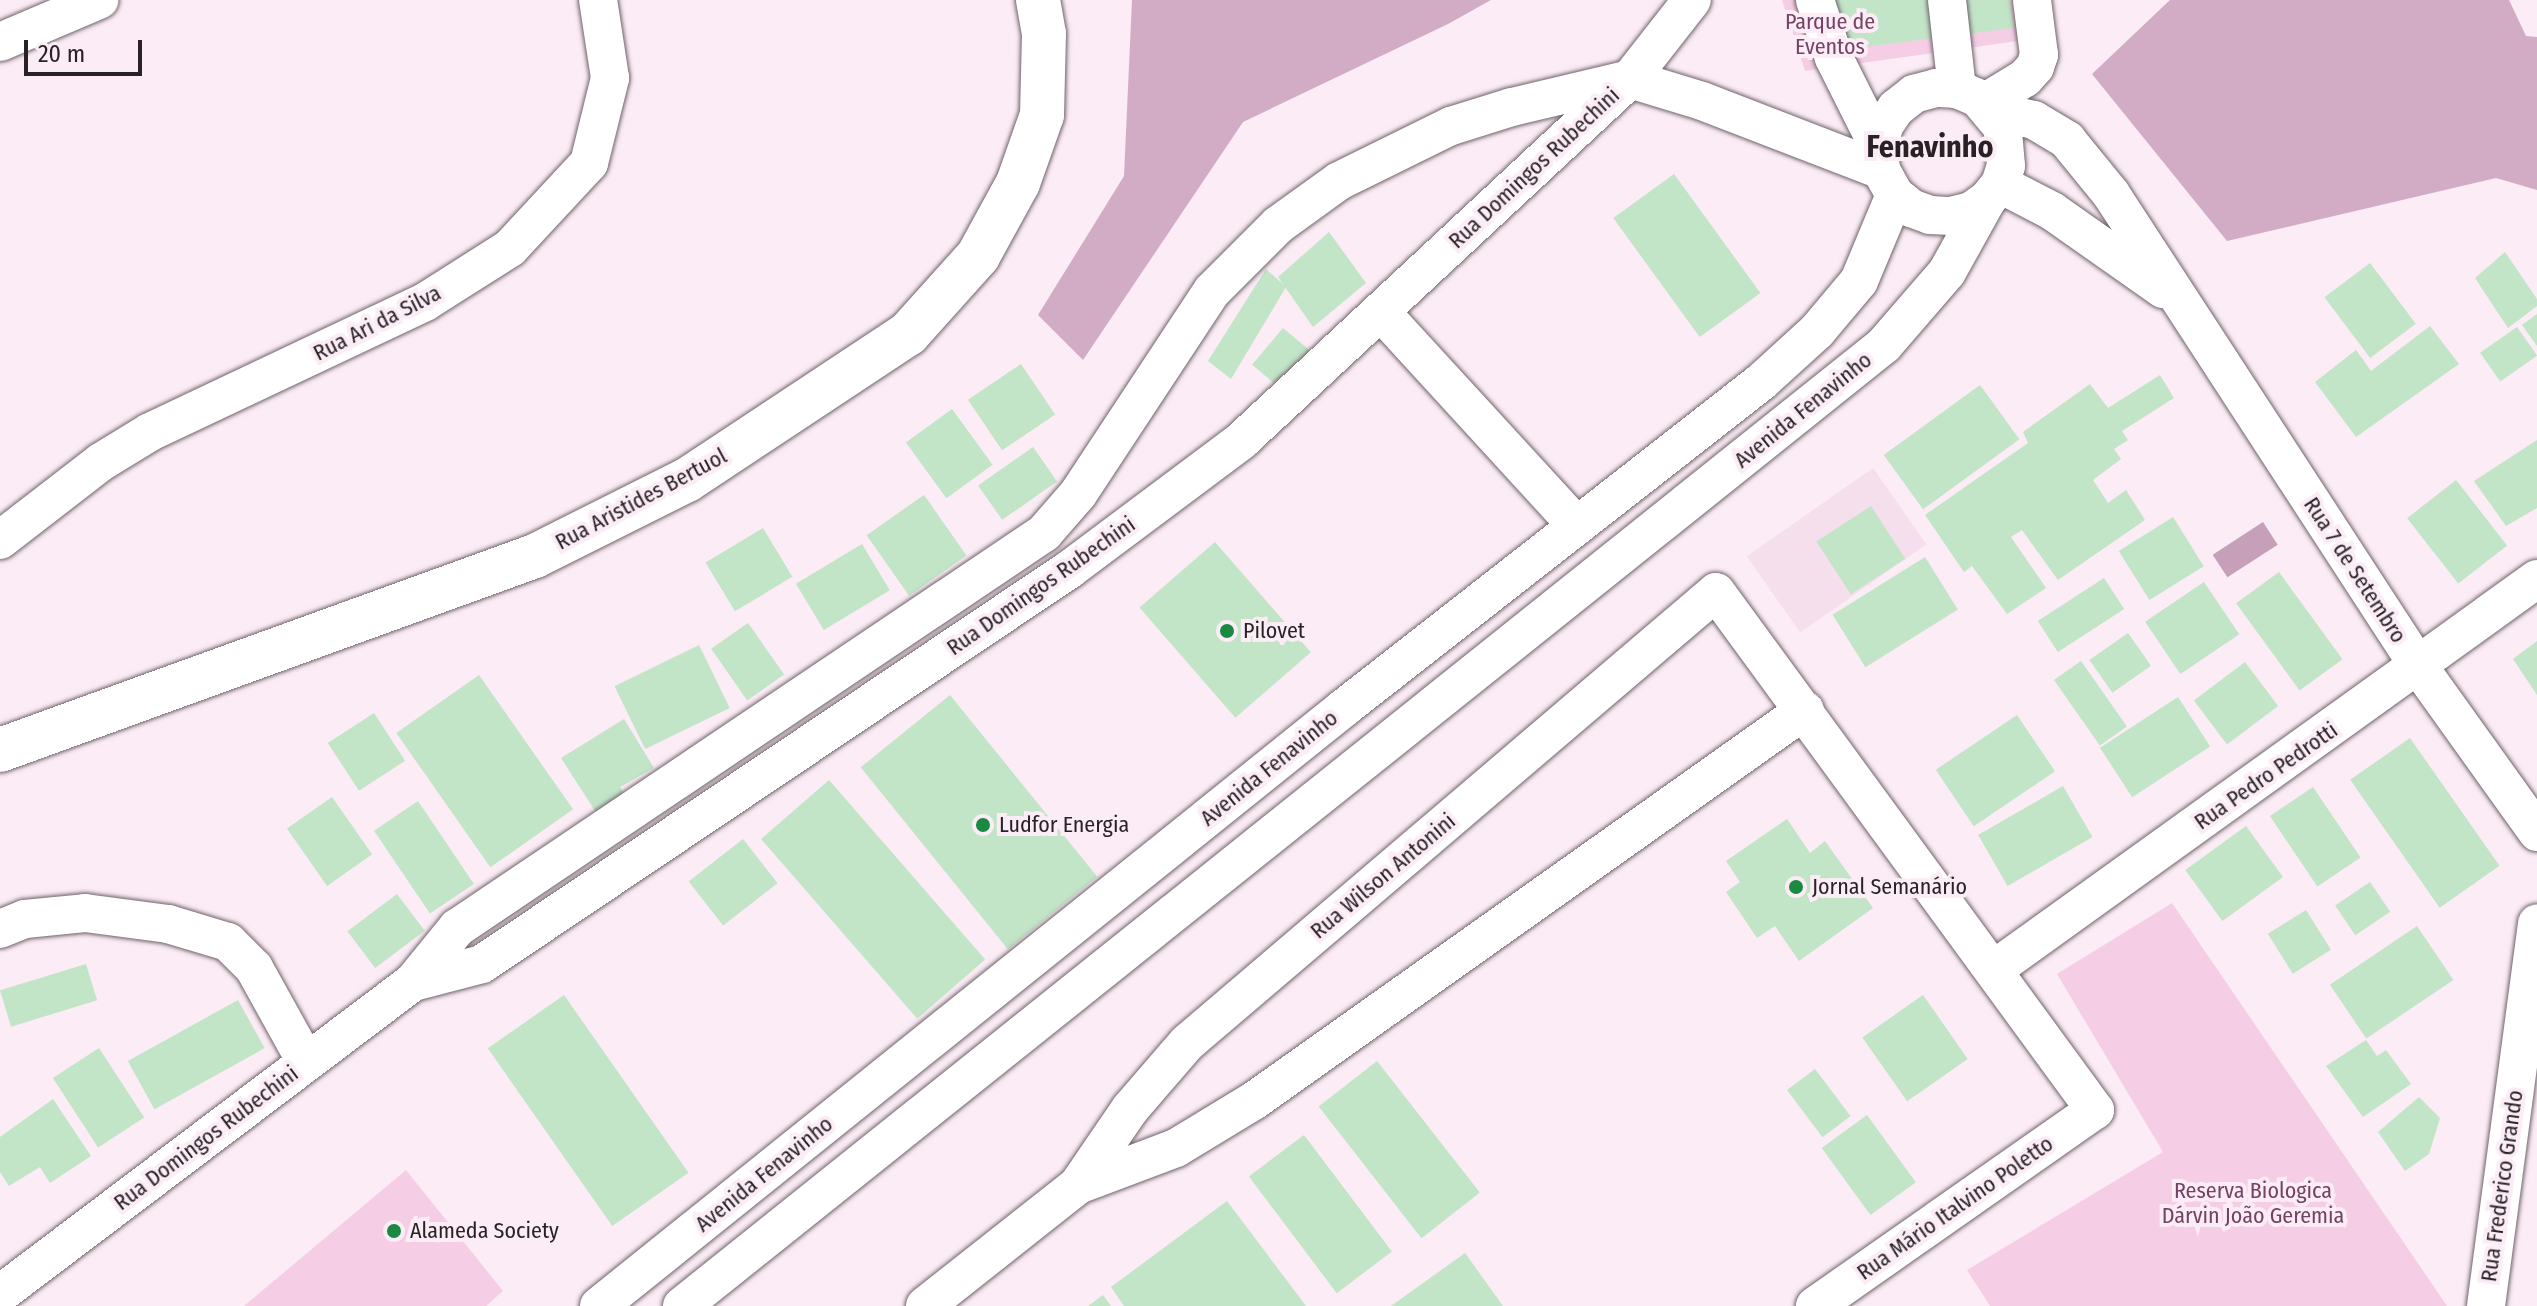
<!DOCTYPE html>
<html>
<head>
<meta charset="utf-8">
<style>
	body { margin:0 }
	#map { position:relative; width:2537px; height:1306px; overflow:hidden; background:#fbecf5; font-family:"Fira Sans Condensed",sans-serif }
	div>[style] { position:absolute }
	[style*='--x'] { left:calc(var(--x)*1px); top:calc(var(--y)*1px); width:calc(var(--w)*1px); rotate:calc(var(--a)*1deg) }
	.built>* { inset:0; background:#f5dfed; transform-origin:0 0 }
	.green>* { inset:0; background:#f5cee6 }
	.forest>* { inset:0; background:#d1acc4 }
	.water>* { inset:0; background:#c5a0b8; transform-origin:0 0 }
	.building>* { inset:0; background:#c2e4c7; transform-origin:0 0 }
	.roads { filter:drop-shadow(0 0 2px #70636b) drop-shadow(0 0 2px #70636b) }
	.minor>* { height:38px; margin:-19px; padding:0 19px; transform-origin:19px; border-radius:19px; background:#fff }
	.major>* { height:44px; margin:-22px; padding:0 22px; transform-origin:22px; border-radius:22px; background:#fff }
	.dots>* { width:22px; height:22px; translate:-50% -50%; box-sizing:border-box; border:4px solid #fbecf5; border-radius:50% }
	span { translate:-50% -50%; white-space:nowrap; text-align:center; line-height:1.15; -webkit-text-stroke:8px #fbecf5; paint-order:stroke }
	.park-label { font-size:22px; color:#744264 }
	.street-label { font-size:22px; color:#282226 }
	.poi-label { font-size:22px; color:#282226 }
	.left { translate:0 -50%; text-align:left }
	.district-label { font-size:30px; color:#282226; font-weight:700 }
	.scale { position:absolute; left:24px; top:40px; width:118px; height:36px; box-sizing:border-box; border:4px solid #282226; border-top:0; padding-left:10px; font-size:24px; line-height:28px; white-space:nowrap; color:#282226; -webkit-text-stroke:6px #fbecf5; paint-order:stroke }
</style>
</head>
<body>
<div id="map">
	<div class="built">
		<div style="left:1873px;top:468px;width:93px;height:154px;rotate:55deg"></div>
	</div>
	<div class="green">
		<div style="clip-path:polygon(1782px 0,2020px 0,2025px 40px,1805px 71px)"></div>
		<div style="clip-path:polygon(2172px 903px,2447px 1306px,1990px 1306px,1967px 1270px,2163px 1152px,2057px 974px)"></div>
		<div style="clip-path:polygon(406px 1170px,503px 1291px,486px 1306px,244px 1306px)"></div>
	</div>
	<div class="forest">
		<div style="clip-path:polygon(1132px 0,1491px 0,1448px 24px,1243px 122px,1083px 360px,1038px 315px,1124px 176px)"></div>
		<div style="clip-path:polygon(2170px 0,2509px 0,2526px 36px,2537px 37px,2537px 190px,2496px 178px,2227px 241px,2092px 74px)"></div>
	</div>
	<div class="water">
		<div style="left:2263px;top:522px;width:27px;height:60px;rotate:57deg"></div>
	</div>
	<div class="building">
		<div style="clip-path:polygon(1798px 0,2010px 0,2014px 28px,1808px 54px)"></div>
		<div style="left:1674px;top:174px;width:147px;height:75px;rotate:54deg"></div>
		<div style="clip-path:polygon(1329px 232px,1366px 283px,1313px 327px,1278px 277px)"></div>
		<div style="clip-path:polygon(2505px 252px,2537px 299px,2537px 306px,2508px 328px,2475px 278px)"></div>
		<div style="left:2370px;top:263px;width:76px;height:57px;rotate:53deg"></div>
		<div style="clip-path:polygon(1266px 269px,1286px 287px,1231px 379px,1208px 361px)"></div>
		<div style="clip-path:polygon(2537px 314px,2537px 346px,2522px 325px)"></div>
		<div style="clip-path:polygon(2430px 326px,2459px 364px,2356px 437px,2315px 382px,2356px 350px,2371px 371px)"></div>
		<div style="left:2517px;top:327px;width:35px;height:45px;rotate:55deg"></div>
		<div style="left:1283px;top:328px;width:42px;height:48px;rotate:40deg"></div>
		<div style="left:1021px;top:364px;width:61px;height:64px;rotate:56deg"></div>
		<div style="clip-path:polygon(2160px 375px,2174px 398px,2122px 431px,2128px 440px,2114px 449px,2121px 459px,2093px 480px,2108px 503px,2126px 490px,2145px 520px,2058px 580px,2022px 530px,2011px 537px,2046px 588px,2007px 614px,1972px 566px,1964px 572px,1925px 515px,2028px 443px,2023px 432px,2090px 384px,2108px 408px)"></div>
		<div style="left:1980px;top:385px;width:67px;height:119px;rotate:54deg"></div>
		<div style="left:952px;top:409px;width:69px;height:57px;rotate:54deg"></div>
		<div style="clip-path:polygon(2537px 440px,2537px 508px,2506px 526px,2474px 481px)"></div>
		<div style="left:1033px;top:447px;width:42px;height:67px;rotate:55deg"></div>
		<div style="left:2456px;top:480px;width:83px;height:62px;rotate:52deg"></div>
		<div style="left:924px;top:495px;width:74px;height:70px;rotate:55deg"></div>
		<div style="left:1871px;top:506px;width:63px;height:65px;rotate:57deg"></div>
		<div style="left:2173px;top:517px;width:58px;height:64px;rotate:58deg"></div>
		<div style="left:763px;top:528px;width:57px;height:67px;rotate:59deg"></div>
		<div style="left:1215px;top:542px;width:146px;height:100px;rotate:49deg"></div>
		<div style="left:862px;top:544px;width:54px;height:77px;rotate:59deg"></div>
		<div style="left:1925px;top:557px;width:62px;height:109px;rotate:58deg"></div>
		<div style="left:2279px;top:572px;width:108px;height:53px;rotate:54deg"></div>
		<div style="left:2104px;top:578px;width:37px;height:79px;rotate:57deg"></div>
		<div style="left:2204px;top:582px;width:63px;height:71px;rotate:56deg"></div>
		<div style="left:748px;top:623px;width:63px;height:45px;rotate:55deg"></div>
		<div style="left:2128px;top:633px;width:40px;height:47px;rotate:55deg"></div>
		<div style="clip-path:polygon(2537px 641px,2537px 695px,2513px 659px)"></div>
		<div style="left:699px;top:645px;width:70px;height:94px;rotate:64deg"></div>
		<div style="left:2081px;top:661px;width:80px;height:33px;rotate:55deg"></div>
		<div style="left:2245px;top:662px;width:55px;height:64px;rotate:53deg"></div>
		<div style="left:479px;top:675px;width:164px;height:101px;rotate:55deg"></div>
		<div style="left:950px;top:695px;width:234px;height:115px;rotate:51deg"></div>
		<div style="left:2178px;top:697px;width:59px;height:93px;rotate:57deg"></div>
		<div style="left:374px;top:713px;width:57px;height:55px;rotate:57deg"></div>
		<div style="left:2017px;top:715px;width:68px;height:98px;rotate:56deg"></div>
		<div style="clip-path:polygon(624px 719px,654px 768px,620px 787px,631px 805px,603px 823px,561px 758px)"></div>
		<div style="left:2410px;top:738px;width:156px;height:73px;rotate:55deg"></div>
		<div style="left:829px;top:780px;width:238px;height:90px;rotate:49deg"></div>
		<div style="left:2063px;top:786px;width:59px;height:98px;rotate:60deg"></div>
		<div style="left:2313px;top:787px;width:85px;height:52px;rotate:56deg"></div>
		<div style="left:332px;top:797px;width:70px;height:55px;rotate:55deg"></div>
		<div style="left:418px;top:801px;width:100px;height:53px;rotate:56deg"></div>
		<div style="clip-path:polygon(1787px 819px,1810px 853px,1825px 841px,1873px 908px,1799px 961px,1775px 926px,1757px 938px,1726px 892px,1740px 882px,1726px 861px)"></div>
		<div style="left:2246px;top:826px;width:63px;height:75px;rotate:54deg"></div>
		<div style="left:743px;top:839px;width:56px;height:69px;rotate:52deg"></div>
		<div style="left:2370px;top:882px;width:36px;height:42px;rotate:56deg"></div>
		<div style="left:397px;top:894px;width:46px;height:62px;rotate:53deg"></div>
		<div style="left:2306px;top:910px;width:47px;height:45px;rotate:58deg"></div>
		<div style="left:2417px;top:926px;width:65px;height:105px;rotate:56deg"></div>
		<div style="left:86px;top:964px;width:38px;height:90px;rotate:73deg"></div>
		<div style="left:564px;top:995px;width:217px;height:93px;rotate:55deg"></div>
		<div style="left:1923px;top:995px;width:78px;height:74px;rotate:55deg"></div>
		<div style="left:238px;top:1000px;width:55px;height:126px;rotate:61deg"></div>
		<div style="clip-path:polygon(2366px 1040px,2377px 1056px,2386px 1050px,2411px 1084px,2363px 1117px,2326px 1066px)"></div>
		<div style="left:99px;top:1048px;width:83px;height:55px;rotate:57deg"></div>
		<div style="left:1377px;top:1061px;width:167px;height:74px;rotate:52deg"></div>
		<div style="left:1815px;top:1069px;width:59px;height:35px;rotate:53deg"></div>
		<div style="clip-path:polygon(2419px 1097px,2440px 1118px,2429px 1154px,2405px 1171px,2378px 1132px)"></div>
		<div style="clip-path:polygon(53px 1099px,91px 1156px,50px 1183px,40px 1167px,9px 1186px,0 1172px,0 1137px)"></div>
		<div style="left:1867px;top:1115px;width:83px;height:56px;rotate:54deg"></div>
		<div style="left:1304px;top:1135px;width:146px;height:69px;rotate:53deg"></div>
		<div style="clip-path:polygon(1227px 1201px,1306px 1306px,1124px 1306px,1111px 1287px)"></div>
		<div style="clip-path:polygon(1465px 1253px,1503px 1306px,1391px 1306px)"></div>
		<div style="clip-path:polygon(1103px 1295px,1111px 1306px,1088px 1306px)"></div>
	</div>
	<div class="roads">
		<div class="minor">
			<div style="--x:1815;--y:0;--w:61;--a:71.9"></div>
			<div style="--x:1834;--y:58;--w:101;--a:63.4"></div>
			<div style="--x:1947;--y:0;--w:90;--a:83.6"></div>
			<div style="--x:0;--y:42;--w:108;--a:-23"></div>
			<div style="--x:1630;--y:79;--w:75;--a:17"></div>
			<div style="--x:1702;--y:101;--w:192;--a:21.1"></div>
			<div style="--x:1881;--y:170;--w:29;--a:61"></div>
			<div style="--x:1895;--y:195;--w:21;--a:39"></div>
			<div style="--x:1911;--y:208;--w:20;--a:20"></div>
			<div style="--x:1930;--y:215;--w:21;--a:3"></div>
			<div style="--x:1951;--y:216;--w:21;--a:-14"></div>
			<div style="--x:1971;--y:211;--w:19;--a:-35"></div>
			<div style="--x:1987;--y:200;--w:21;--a:-51"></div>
			<div style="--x:2000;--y:184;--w:19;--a:-72"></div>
			<div style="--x:2006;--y:166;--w:38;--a:-95"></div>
			<div style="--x:2003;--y:128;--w:39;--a:-130"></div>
			<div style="--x:1978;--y:98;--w:23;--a:-157"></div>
			<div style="--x:1957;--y:89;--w:21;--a:-177"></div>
			<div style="--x:1936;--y:88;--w:23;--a:165"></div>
			<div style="--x:1914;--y:94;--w:23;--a:142"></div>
			<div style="--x:1896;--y:108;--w:22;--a:124"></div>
			<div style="--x:1884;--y:126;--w:23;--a:103"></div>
			<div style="--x:1879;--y:148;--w:22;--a:85"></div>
			<div style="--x:1984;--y:103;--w:48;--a:-31.4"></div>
			<div style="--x:2025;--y:78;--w:15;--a:-48"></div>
			<div style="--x:2035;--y:67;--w:13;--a:-72"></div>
			<div style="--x:2039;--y:55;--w:55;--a:-97.3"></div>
			<div style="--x:1993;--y:111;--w:42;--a:12.4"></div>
			<div style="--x:2034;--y:120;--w:39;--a:31"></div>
			<div style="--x:2067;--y:140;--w:70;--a:50.8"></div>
			<div style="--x:2111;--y:194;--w:564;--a:56.93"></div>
			<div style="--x:2419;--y:667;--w:203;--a:54.4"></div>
			<div style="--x:2000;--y:184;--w:59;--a:27.4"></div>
			<div style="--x:2052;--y:211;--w:136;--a:35.1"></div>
			<div style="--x:1381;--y:312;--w:290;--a:47.5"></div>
			<div style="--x:0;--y:540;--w:128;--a:-37.7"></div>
			<div style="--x:101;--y:462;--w:57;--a:-31.5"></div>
			<div style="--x:150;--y:432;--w:304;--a:-25.3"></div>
			<div style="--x:425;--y:302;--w:101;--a:-32.4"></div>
			<div style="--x:510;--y:248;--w:116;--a:-47.1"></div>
			<div style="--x:589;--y:163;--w:88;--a:-76.1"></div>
			<div style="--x:610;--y:78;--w:79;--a:-98.7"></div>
			<div style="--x:0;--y:929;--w:27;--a:-22"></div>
			<div style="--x:25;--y:919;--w:60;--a:-5.7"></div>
			<div style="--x:85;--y:913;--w:84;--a:7.5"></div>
			<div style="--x:168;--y:924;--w:63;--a:16.7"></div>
			<div style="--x:228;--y:942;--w:37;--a:45"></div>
			<div style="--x:254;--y:968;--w:107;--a:61"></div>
			<div style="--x:1993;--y:970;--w:670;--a:-35.71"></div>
			<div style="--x:413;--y:982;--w:71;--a:-14.6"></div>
			<div style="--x:482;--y:964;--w:708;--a:-33.89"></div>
			<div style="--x:1070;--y:569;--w:214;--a:-36.8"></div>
			<div style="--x:1241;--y:441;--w:531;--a:-42.94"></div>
			<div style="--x:1630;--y:79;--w:100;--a:-51.9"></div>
			<div style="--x:1078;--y:1185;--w:105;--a:-20.7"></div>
			<div style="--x:1176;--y:1148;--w:92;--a:-31.3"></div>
			<div style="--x:1255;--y:1100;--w:674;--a:-35.34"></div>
			<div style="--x:0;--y:1294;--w:518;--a:-37.07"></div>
			<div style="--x:413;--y:982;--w:70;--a:-50.8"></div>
			<div style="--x:457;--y:928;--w:708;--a:-33.94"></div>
			<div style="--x:1044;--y:533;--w:52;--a:-48.9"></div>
			<div style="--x:1078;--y:494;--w:243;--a:-56.6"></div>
			<div style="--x:1212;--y:291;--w:93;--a:-45"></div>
			<div style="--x:1278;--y:225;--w:75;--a:-35.8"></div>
			<div style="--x:1339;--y:181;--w:125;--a:-26.2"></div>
			<div style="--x:1451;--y:126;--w:64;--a:-17.3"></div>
			<div style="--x:1512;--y:107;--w:121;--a:-13.3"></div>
			<div style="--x:599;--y:1306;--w:957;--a:-38.76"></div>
			<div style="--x:1345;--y:707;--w:528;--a:-38"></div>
			<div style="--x:1761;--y:382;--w:76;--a:-42.3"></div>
			<div style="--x:1817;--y:331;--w:65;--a:-50"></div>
			<div style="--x:1859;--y:281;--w:93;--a:-67.3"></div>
			<div style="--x:682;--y:1306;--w:1539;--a:-38.64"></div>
			<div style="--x:1884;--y:345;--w:96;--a:-49.2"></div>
			<div style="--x:1947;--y:272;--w:82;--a:-60.9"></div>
			<div style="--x:925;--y:1306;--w:195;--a:-38.3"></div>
			<div style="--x:1078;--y:1185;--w:92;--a:-55.6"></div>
			<div style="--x:1130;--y:1109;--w:87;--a:-49.2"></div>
			<div style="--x:1187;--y:1043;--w:695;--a:-40.45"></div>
			<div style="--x:1716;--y:592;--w:642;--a:53.81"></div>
			<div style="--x:2095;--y:1110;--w:342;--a:145"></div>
			<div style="--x:2486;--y:1306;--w:386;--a:-82.4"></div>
		</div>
		<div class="major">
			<div style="--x:0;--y:750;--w:569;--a:-19.93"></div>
			<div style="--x:535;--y:556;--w:170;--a:-26.6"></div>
			<div style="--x:687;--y:480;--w:265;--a:-33.5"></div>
			<div style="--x:908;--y:334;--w:105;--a:-48.1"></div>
			<div style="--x:978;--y:256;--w:83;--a:-61.3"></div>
			<div style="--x:1018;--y:183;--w:72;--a:-70.6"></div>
			<div style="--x:1042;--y:115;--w:81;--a:-88.6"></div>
			<div style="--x:1044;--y:34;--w:35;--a:-100"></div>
		</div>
	</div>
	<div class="dots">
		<div style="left:1227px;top:631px;background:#1b8941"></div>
		<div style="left:983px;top:825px;background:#1b8941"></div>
		<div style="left:1796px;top:887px;background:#1b8941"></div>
		<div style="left:394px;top:1231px;background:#1b8941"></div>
	</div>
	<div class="park-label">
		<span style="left:1830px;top:34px">Parque de<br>Eventos</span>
		<span style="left:2253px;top:1203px">Reserva Biologica<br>Dárvin João Geremia</span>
	</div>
	<div class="street-label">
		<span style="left:1534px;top:168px;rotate:-43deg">Rua Domingos Rubechini</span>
		<span style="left:377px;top:323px;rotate:-27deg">Rua Ari da Silva</span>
		<span style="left:1803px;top:410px;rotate:-39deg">Avenida Fenavinho</span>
		<span style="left:641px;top:499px;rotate:-28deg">Rua Aristides Bertuol</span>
		<span style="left:2355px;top:570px;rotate:57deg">Rua 7 de Setembro</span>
		<span style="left:1041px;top:586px;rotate:-35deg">Rua Domingos Rubechini</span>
		<span style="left:1269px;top:768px;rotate:-39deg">Avenida Fenavinho</span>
		<span style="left:2266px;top:776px;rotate:-35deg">Rua Pedro Pedrotti</span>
		<span style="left:1383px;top:876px;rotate:-40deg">Rua Wilson Antonini</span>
		<span style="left:206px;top:1138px;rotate:-37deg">Rua Domingos Rubechini</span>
		<span style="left:764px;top:1174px;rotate:-39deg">Avenida Fenavinho</span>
		<span style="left:2502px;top:1186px;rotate:-82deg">Rua Frederico Grando</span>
		<span style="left:1955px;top:1208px;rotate:-35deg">Rua Mário Italvino Poletto</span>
	</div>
	<div class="poi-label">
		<span class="left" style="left:1243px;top:631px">Pilovet</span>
		<span class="left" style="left:999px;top:825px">Ludfor Energia</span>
		<span class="left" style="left:1812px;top:887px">Jornal Semanário</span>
		<span class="left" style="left:410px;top:1231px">Alameda Society</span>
	</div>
	<div class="district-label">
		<span style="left:1930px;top:147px">Fenavinho</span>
	</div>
	<div class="scale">20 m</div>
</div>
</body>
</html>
